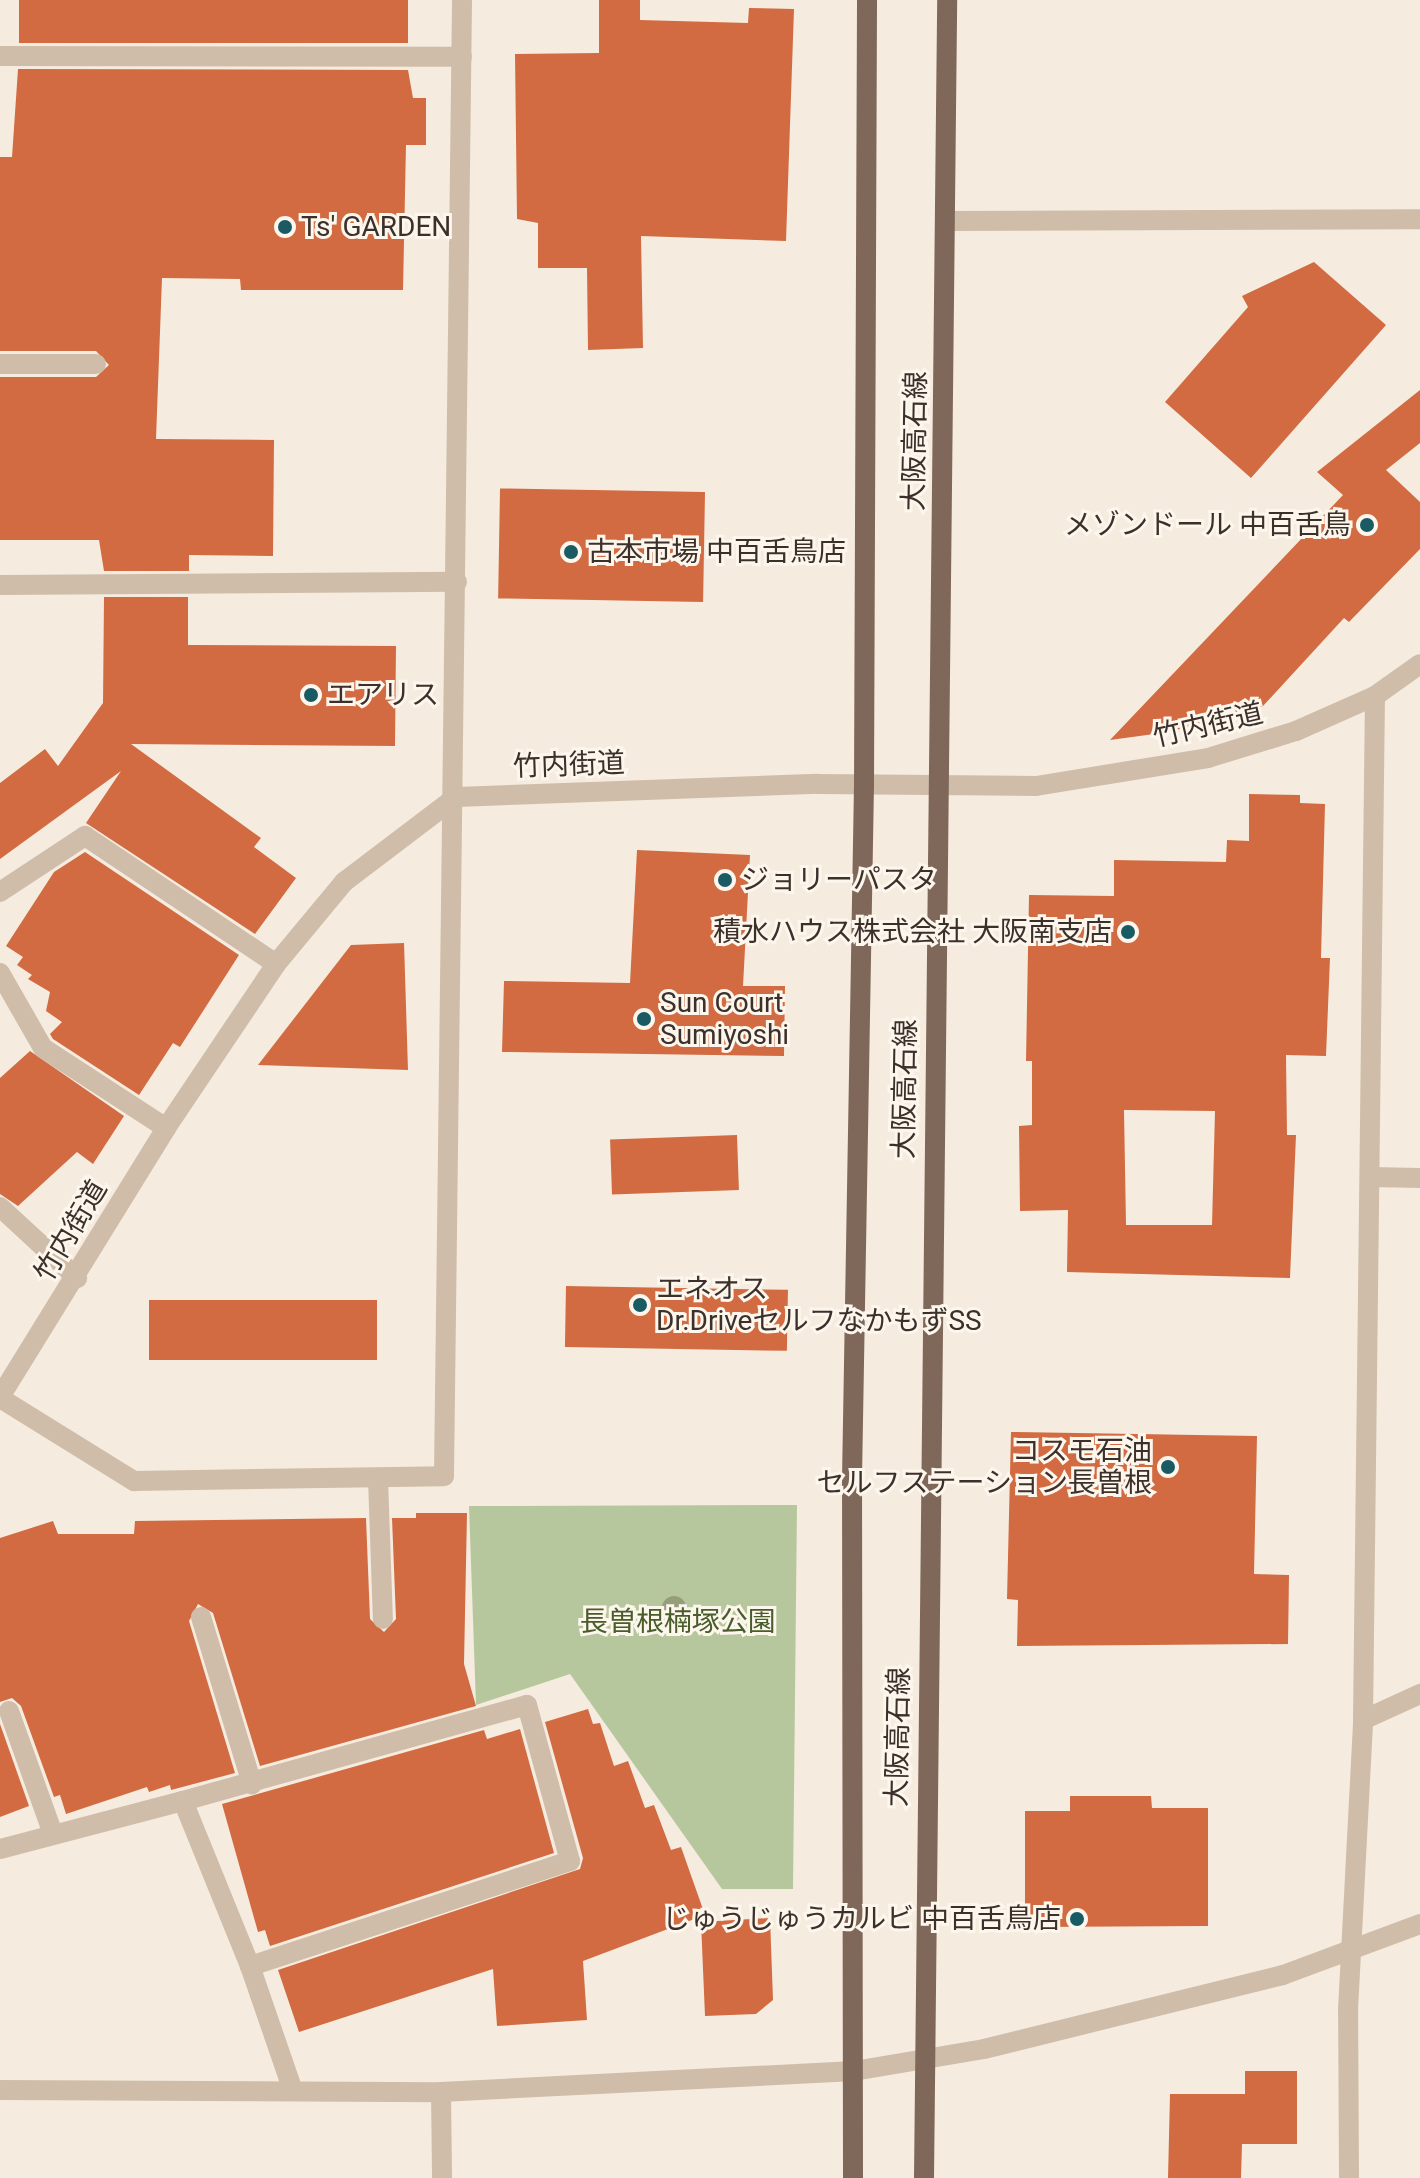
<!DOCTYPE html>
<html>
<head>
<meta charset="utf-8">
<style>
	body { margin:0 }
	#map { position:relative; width:1420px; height:2178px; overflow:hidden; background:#f5ecdf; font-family:Roboto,"Noto Sans JP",sans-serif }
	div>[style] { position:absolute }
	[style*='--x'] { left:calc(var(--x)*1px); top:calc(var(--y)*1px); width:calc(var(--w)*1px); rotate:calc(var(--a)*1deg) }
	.green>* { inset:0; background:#b7c79d }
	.building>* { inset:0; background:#d26b41; transform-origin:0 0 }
	.minor>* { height:20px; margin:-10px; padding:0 10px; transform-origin:10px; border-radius:10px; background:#cfbda9 }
	.major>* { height:20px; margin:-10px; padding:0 10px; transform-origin:10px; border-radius:10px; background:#7f6859 }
	.trees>* { width:24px; height:24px; margin:-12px; border-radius:50%; background:#969d7b }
	.dots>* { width:22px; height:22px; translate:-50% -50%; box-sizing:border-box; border:4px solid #fcf6ed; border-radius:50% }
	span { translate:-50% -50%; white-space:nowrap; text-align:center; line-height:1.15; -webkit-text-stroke:6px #fcf6ed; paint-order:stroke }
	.poi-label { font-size:28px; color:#3c302a }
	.left { translate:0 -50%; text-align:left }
	.right { translate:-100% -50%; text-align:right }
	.street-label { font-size:28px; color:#3c302a }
	.park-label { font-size:28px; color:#485d2a }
</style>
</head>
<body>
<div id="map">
	<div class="green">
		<div style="clip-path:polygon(797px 1505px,793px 1889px,722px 1889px,570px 1674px,476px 1705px,469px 1506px)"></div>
	</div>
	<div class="building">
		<div style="left:19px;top:0;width:389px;height:43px"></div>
		<div style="clip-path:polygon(599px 0,640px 0,640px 20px,748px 23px,749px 8px,794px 9px,786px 241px,641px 236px,643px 348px,588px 350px,587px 268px,538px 268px,538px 223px,517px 219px,515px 54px,599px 53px)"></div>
		<div style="clip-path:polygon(18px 69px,408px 70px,413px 98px,426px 98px,426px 145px,406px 145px,403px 290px,241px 290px,240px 279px,162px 278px,156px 439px,274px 440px,273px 556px,189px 555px,189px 571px,104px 571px,99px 540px,0 540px,0 377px,96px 377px,109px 365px,96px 351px,0 351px,0 157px,12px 157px)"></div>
		<div style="clip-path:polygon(1314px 262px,1386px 325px,1251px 478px,1165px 402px,1248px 307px,1242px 296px)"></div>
		<div style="clip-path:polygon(1420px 390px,1420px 443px,1386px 470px,1420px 502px,1420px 549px,1349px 622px,1344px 618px,1263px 706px,1169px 732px,1110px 740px,1343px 495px,1317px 472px)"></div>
		<div style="left:705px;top:492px;width:110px;height:205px;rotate:91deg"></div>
		<div style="clip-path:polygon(104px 597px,188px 597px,188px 645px,396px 646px,395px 746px,131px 744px,261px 838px,254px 847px,296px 878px,255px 934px,86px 823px,121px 771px,0 859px,0 783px,45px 749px,58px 766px,103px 703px)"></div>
		<div style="clip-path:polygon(evenodd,1249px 794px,1300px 795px,1300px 803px,1325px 804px,1321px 958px,1330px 958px,1326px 1056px,1286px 1055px,1287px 1135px,1296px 1135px,1290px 1278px,1067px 1272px,1068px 1210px,1020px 1211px,1019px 1126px,1032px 1125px,1032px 1061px,1026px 1061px,1029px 895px,1114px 896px,1114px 860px,1226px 862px,1227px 840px,1249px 841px,1249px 794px,1124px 1110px,1215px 1111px,1212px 1225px,1126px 1225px,1124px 1110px)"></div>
		<div style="clip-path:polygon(637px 850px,750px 855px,743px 986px,785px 986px,784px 1056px,502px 1052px,504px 981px,630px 983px)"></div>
		<div style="clip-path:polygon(85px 852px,239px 955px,180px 1047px,173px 1043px,139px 1095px,53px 1039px,50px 1034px,62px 1022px,46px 1011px,50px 992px,28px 979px,32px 975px,17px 965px,23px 957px,6px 946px,54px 872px)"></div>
		<div style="clip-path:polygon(404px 943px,408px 1070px,258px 1065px,351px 945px)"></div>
		<div style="clip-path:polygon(30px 1051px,124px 1116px,93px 1164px,77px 1152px,18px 1206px,0 1194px,0 1078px)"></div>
		<div style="left:737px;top:1135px;width:55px;height:127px;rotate:88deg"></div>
		<div style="left:566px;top:1286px;width:222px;height:61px;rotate:1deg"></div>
		<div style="left:149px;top:1300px;width:228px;height:60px"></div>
		<div style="clip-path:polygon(1011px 1432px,1257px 1436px,1254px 1574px,1289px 1575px,1288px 1644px,1017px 1646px,1018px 1600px,1007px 1599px)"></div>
		<div style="clip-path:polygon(416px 1513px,467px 1513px,464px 1664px,476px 1706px,260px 1766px,213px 1613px,198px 1604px,189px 1621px,235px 1773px,171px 1790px,170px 1785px,149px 1792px,147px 1787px,66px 1814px,60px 1795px,54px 1797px,21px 1706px,12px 1698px,0 1702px,0 1538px,53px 1521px,58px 1534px,134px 1534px,135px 1521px,366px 1518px,370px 1619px,384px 1632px,396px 1619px,392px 1518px,416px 1518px)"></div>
		<div style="clip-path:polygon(588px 1709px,593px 1724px,600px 1723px,614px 1766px,628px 1761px,645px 1808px,654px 1805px,671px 1850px,681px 1847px,705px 1915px,583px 1961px,587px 2020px,497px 2026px,493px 1969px,299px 2032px,278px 1970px,580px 1869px,583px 1858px,545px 1722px)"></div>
		<div style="clip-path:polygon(0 1724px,29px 1806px,0 1817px)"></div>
		<div style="clip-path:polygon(520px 1729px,554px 1853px,270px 1946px,265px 1930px,258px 1932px,222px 1804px,484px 1730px,487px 1739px)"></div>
		<div style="clip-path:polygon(1070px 1796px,1151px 1796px,1152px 1808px,1208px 1808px,1208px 1926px,1025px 1927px,1025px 1811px,1070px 1811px)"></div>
		<div style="clip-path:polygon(770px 1918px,773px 2000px,756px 2014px,705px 2016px,701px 1922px)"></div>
		<div style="clip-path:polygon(1245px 2071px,1297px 2071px,1297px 2144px,1242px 2144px,1241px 2178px,1168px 2178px,1170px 2094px,1245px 2094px)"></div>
	</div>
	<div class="minor">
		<div style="--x:0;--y:56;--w:462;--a:0.1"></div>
		<div style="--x:947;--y:221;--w:473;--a:-0.2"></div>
		<div style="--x:0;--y:364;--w:96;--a:0"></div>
		<div style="--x:0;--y:585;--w:457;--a:-0.4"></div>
		<div style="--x:0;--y:892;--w:102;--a:-33.4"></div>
		<div style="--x:85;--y:836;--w:230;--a:33.8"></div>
		<div style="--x:0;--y:973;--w:86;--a:60.2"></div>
		<div style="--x:43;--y:1048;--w:147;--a:33"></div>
		<div style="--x:1370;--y:1177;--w:50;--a:1.1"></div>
		<div style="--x:0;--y:1207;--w:105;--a:42.7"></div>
		<div style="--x:0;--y:1397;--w:316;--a:-58.3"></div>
		<div style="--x:166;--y:1128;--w:197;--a:-56.1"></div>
		<div style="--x:276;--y:964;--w:107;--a:-50.3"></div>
		<div style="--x:344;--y:882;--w:141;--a:-37.2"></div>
		<div style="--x:456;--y:797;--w:362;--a:-2.1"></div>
		<div style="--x:818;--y:784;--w:218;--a:0.5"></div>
		<div style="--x:1036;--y:786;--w:174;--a:-9.2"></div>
		<div style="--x:1208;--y:758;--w:92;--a:-17.1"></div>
		<div style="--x:1296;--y:731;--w:86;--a:-23.9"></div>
		<div style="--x:1375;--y:696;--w:55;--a:-35.4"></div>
		<div style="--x:0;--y:1398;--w:158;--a:31.8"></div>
		<div style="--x:134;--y:1481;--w:310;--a:-0.9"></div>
		<div style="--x:444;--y:1476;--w:1476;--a:-89.3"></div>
		<div style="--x:378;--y:1479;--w:140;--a:88"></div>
		<div style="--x:201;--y:1617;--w:175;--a:73"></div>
		<div style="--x:9;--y:1711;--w:131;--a:70.3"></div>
		<div style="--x:1363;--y:1720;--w:63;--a:-24.5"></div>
		<div style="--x:183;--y:1801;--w:357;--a:-15.6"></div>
		<div style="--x:527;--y:1705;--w:162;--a:74.6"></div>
		<div style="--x:570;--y:1861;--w:337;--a:161.8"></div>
		<div style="--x:0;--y:1849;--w:189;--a:-14.7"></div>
		<div style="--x:183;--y:1801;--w:178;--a:67.9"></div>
		<div style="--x:250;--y:1966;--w:132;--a:71"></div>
		<div style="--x:0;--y:2090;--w:441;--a:0.3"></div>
		<div style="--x:441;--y:2092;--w:414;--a:-2.9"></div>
		<div style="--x:854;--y:2071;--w:132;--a:-9.6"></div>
		<div style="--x:984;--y:2049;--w:308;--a:-13.9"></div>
		<div style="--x:1283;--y:1975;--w:146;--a:-20.4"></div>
		<div style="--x:441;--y:2092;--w:86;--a:89.3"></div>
		<div style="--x:1349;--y:2178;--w:168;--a:-90.3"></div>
		<div style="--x:1348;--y:2010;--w:290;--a:-87"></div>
		<div style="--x:1363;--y:1720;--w:1024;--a:-89.33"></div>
	</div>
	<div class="major">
		<div style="--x:853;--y:2178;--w:699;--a:-90.08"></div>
		<div style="--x:852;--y:1479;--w:694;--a:-89.01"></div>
		<div style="--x:864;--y:785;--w:785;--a:-89.78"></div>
		<div style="--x:924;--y:2178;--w:2178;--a:-89.39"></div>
	</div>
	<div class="trees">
		<div style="left:674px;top:1608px"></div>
	</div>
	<div class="dots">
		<div style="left:285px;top:227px;background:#1a5a63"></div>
		<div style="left:1367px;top:525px;background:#1a5a63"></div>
		<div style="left:571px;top:552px;background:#1a5a63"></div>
		<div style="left:311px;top:695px;background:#1a5a63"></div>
		<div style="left:725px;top:880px;background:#1a5a63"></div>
		<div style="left:1128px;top:932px;background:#1a5a63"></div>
		<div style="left:644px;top:1019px;background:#1a5a63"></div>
		<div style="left:640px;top:1305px;background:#1a5a63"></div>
		<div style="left:1168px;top:1467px;background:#1a5a63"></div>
		<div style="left:1077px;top:1919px;background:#1a5a63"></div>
	</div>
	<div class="poi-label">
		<span class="left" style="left:301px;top:227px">Ts' GARDEN</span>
		<span class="right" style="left:1351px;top:525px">メゾンドール 中百舌鳥</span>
		<span class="left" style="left:587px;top:552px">古本市場 中百舌鳥店</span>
		<span class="left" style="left:327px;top:695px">エアリス</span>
		<span class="left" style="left:741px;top:880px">ジョリーパスタ</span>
		<span class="right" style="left:1112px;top:932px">積水ハウス株式会社 大阪南支店</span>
		<span class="left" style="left:660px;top:1019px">Sun Court<br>Sumiyoshi</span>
		<span class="left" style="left:656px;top:1305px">エネオス<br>Dr.DriveセルフなかもずSS</span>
		<span class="right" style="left:1152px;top:1467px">コスモ石油<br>セルフステーション長曽根</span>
		<span class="right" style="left:1061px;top:1919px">じゅうじゅうカルビ 中百舌鳥店</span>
	</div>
	<div class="street-label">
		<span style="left:915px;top:441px;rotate:-89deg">大阪高石線</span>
		<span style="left:1208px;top:725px;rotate:-13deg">竹内街道</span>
		<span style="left:569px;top:765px;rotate:-2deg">竹内街道</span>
		<span style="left:905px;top:1089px;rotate:-89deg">大阪高石線</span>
		<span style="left:71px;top:1231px;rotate:-59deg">竹内街道</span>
		<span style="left:898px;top:1737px;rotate:-89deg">大阪高石線</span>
	</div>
	<div class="park-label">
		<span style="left:678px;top:1622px">長曽根楠塚公園</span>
	</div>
</div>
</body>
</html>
